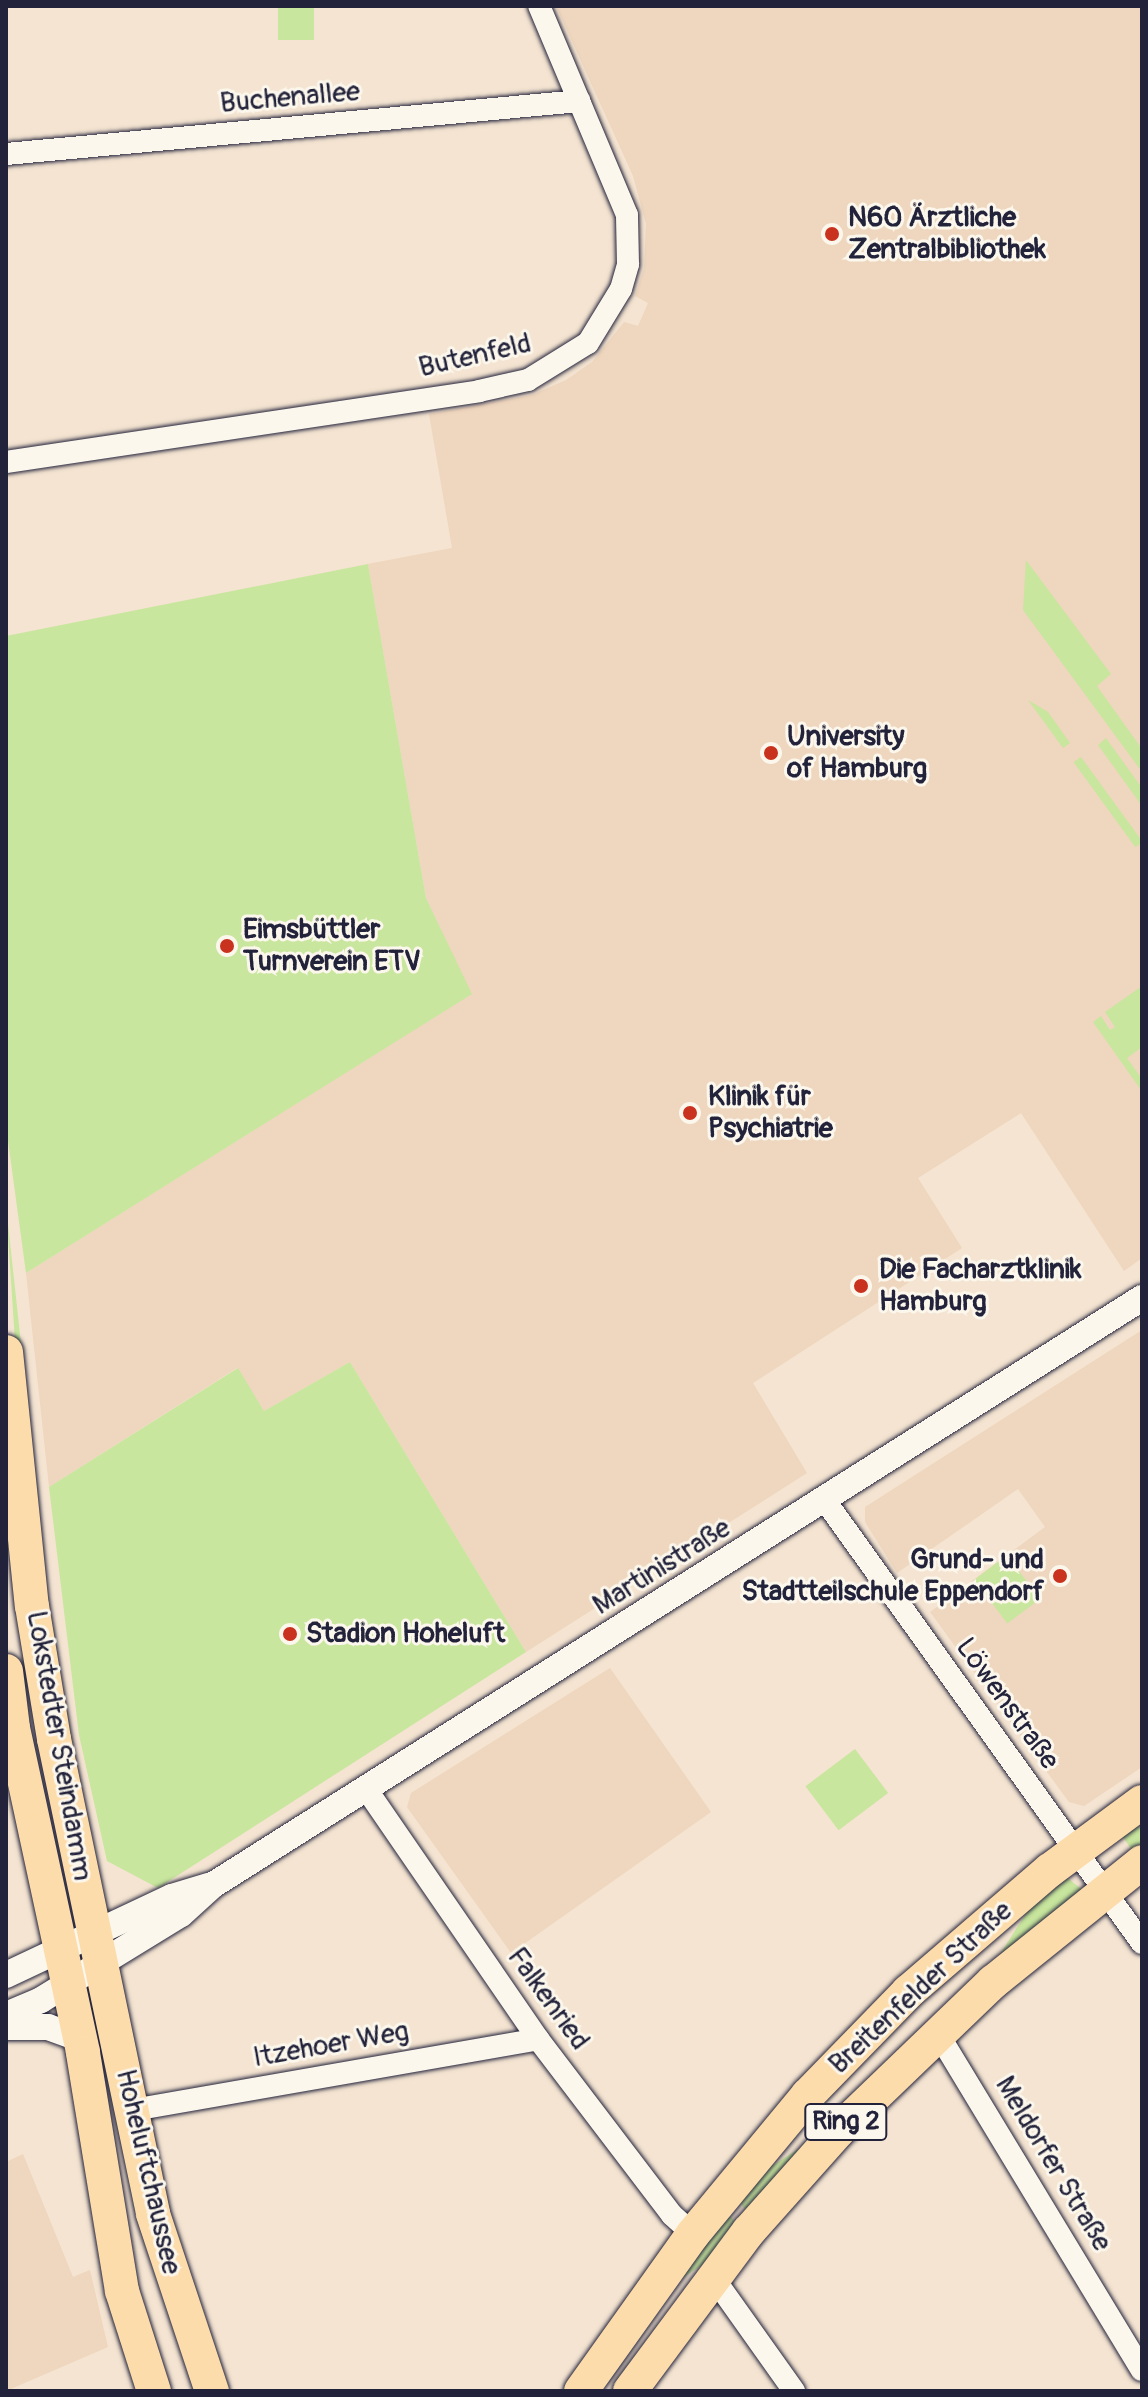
<!DOCTYPE html>
<html>
<head>
<meta charset="utf-8">
<style>
	body { margin:0 }
	#map { position:relative; width:1148px; height:2397px; overflow:hidden; background:#f4e4d1; font-family:Pangolin,sans-serif }
	div>[style] { position:absolute }
	[style*='--x'] { left:calc(var(--x)*1px); top:calc(var(--y)*1px); width:calc(var(--w)*1px); rotate:calc(var(--a)*1deg) }
	.built>* { inset:0; background:#efd6be }
	.green>* { inset:0; background:#c8e69d; transform-origin:0 0 }
	.roads { filter:drop-shadow(0 0 2px #22223b) drop-shadow(0 0 2px #22223b) }
	.minor>* { height:22px; margin:-11px; padding:0 11px; transform-origin:11px; border-radius:11px; background:#fbf7ec }
	.tertiary>* { height:26px; margin:-13px; padding:0 13px; transform-origin:13px; border-radius:13px; background:#fbf7ec }
	.primary>* { height:34px; margin:-17px; padding:0 17px; transform-origin:17px; border-radius:17px; background:#fddcac }
	.dots>* { width:22px; height:22px; translate:-50% -50%; box-sizing:border-box; border:4px solid #fbf7ec; border-radius:50% }
	span { translate:-50% -50%; white-space:nowrap; text-align:center; line-height:1.15; -webkit-text-stroke:6px #fbf7ec; paint-order:stroke }
	.shield-label span { padding:2px 6px; background:#fbf7ec; border:2px solid; border-radius:6px; -webkit-text-stroke-width:0 }
	.shield-label { font-size:26px; color:#22223b; font-weight:700 }
	.street-label { font-size:28px; color:#22223b }
	.poi-label { font-size:28px; color:#22223b; font-weight:700 }
	.left { translate:0 -50%; text-align:left }
	.right { translate:-100% -50%; text-align:right }
	.frame { position:absolute; inset:0; border:8px solid #22223b; pointer-events:none }
</style>
</head>
<body>
<div id="map">
	<div class="built">
		<div style="clip-path:polygon(556px 6px,1142px 6px,1142px 1258px,1124px 1271px,1021px 1113px,918px 1178px,962px 1248px,753px 1383px,807px 1473px,526px 1652px,350px 1362px,264px 1411px,237px 1368px,49px 1487px,26px 1273px,471px 994px,426px 898px,368px 564px,452px 548px,429px 414px,532px 395px,566px 380px,592px 362px,624px 322px,638px 326px,648px 303px,635px 296px,644px 268px,646px 224px,633px 176px)"></div>
		<div style="clip-path:polygon(1142px 1330px,1142px 1767px,1084px 1806px,1069px 1802px,930px 1612px,1045px 1527px,1018px 1489px,897px 1573px,865px 1522px,865px 1507px)"></div>
		<div style="clip-path:polygon(610px 1668px,711px 1812px,511px 1953px,407px 1807px,411px 1793px)"></div>
		<div style="clip-path:polygon(23px 2154px,73px 2277px,90px 2270px,108px 2347px,6px 2391px,6px 2162px)"></div>
	</div>
	<div class="green">
		<div style="left:278px;top:6px;width:36px;height:34px"></div>
		<div style="clip-path:polygon(1026px 560px,1111px 674px,1097px 686px,1142px 749px,1142px 772px,1023px 610px)"></div>
		<div style="clip-path:polygon(368px 564px,426px 898px,472px 994px,26px 1273px,6px 1126px,6px 636px)"></div>
		<div style="clip-path:polygon(1028px 700px,1048px 712px,1070px 743px,1063px 748px)"></div>
		<div style="clip-path:polygon(1106px 738px,1142px 788px,1142px 806px,1098px 745px)"></div>
		<div style="left:1081px;top:757px;width:105px;height:9px;rotate:54deg"></div>
		<div style="clip-path:polygon(1142px 986px,1142px 1047px,1127px 1058px,1142px 1079px,1141px 1090px,1093px 1022px,1101px 1016px,1110px 1030px,1115px 1027px,1105px 1012px)"></div>
		<div style="clip-path:polygon(6px 1205px,21px 1344px,15px 1341px)"></div>
		<div style="clip-path:polygon(350px 1362px,526px 1652px,158px 1888px,107px 1861px,79px 1735px,49px 1487px,238px 1368px,264px 1411px)"></div>
		<div style="left:1007px;top:1555px;width:55px;height:41px;rotate:53deg"></div>
		<div style="left:855px;top:1749px;width:55px;height:62px;rotate:53deg"></div>
		<div style="clip-path:polygon(1142px 1813px,1142px 1845px,1134px 1853px,1118px 1830px)"></div>
		<div style="clip-path:polygon(1064px 1875px,1086px 1893px,1000px 1962px,1000px 1954px,1029px 1909px)"></div>
		<div style="clip-path:polygon(798px 2149px,804px 2155px,749px 2215px,736px 2197px,749px 2181px)"></div>
		<div style="clip-path:polygon(724px 2209px,740px 2227px,708px 2261px,668px 2288px)"></div>
	</div>
	<div class="roads">
		<div class="minor">
			<div style="--x:6;--y:154;--w:576;--a:-5.28"></div>
			<div style="--x:6;--y:462;--w:478;--a:-8.5"></div>
			<div style="--x:479;--y:391;--w:50;--a:-12.7"></div>
			<div style="--x:528;--y:380;--w:70;--a:-31.7"></div>
			<div style="--x:588;--y:343;--w:63;--a:-58.6"></div>
			<div style="--x:621;--y:289;--w:26;--a:-74"></div>
			<div style="--x:628;--y:264;--w:49;--a:-91.2"></div>
			<div style="--x:627;--y:215;--w:227;--a:-112.8"></div>
			<div style="--x:824;--y:1499;--w:546;--a:54.39"></div>
			<div style="--x:367;--y:1790;--w:302;--a:55.5"></div>
			<div style="--x:538;--y:2039;--w:221;--a:52.7"></div>
			<div style="--x:672;--y:2215;--w:28;--a:42"></div>
			<div style="--x:937;--y:2032;--w:395;--a:58.8"></div>
			<div style="--x:133;--y:2110;--w:411;--a:-9.9"></div>
			<div style="--x:713;--y:2277;--w:140;--a:54.6"></div>
		</div>
		<div class="tertiary">
			<div style="--x:6;--y:1975;--w:183;--a:-25.2"></div>
			<div style="--x:172;--y:1897;--w:38;--a:-17"></div>
			<div style="--x:6;--y:2015;--w:38;--a:-23"></div>
			<div style="--x:41;--y:2000;--w:164;--a:-31.6"></div>
			<div style="--x:181;--y:1914;--w:43;--a:-42.2"></div>
			<div style="--x:213;--y:1885;--w:1099;--a:-32.29"></div>
			<div style="--x:6;--y:2027;--w:42;--a:0"></div>
			<div style="--x:48;--y:2027;--w:33;--a:20"></div>
		</div>
		<div class="primary">
			<div style="--x:6;--y:1352;--w:255;--a:84.2"></div>
			<div style="--x:32;--y:1606;--w:135;--a:80.6"></div>
			<div style="--x:54;--y:1739;--w:485;--a:78.2"></div>
			<div style="--x:153;--y:2214;--w:187;--a:71.6"></div>
			<div style="--x:6;--y:1671;--w:57;--a:83"></div>
			<div style="--x:13;--y:1728;--w:332;--a:77.8"></div>
			<div style="--x:83;--y:2053;--w:241;--a:80.7"></div>
			<div style="--x:122;--y:2291;--w:105;--a:72.3"></div>
			<div style="--x:581;--y:2391;--w:193;--a:-54.5"></div>
			<div style="--x:693;--y:2234;--w:180;--a:-50.4"></div>
			<div style="--x:808;--y:2095;--w:144;--a:-45.8"></div>
			<div style="--x:908;--y:1992;--w:187;--a:-40.7"></div>
			<div style="--x:1050;--y:1870;--w:114;--a:-36.5"></div>
			<div style="--x:630;--y:2391;--w:199;--a:-53.4"></div>
			<div style="--x:749;--y:2231;--w:134;--a:-48.3"></div>
			<div style="--x:838;--y:2131;--w:215;--a:-43.9"></div>
			<div style="--x:993;--y:1982;--w:191;--a:-38.8"></div>
		</div>
	</div>
	<div class="dots">
		<div style="left:832px;top:234px;background:#c8321e"></div>
		<div style="left:771px;top:753px;background:#c8321e"></div>
		<div style="left:227px;top:946px;background:#c8321e"></div>
		<div style="left:690px;top:1113px;background:#c8321e"></div>
		<div style="left:861px;top:1286px;background:#c8321e"></div>
		<div style="left:1060px;top:1576px;background:#c8321e"></div>
		<div style="left:290px;top:1634px;background:#c8321e"></div>
	</div>
	<div class="shield-label">
		<span style="left:846px;top:2122px">Ring 2</span>
	</div>
	<div class="street-label">
		<span style="left:290px;top:98px;rotate:-5deg">Buchenallee</span>
		<span style="left:475px;top:356px;rotate:-13deg">Butenfeld</span>
		<span style="left:662px;top:1567px;rotate:-32deg">Martinistraße</span>
		<span style="left:1007px;top:1704px;rotate:54deg">Löwenstraße</span>
		<span style="left:59px;top:1746px;rotate:80deg">Lokstedter Steindamm</span>
		<span style="left:921px;top:1988px;rotate:-43deg">Breitenfelder Straße</span>
		<span style="left:548px;top:1999px;rotate:54deg">Falkenried</span>
		<span style="left:331px;top:2045px;rotate:-10deg">Itzehoer Weg</span>
		<span style="left:1053px;top:2164px;rotate:59deg">Meldorfer Straße</span>
		<span style="left:148px;top:2172px;rotate:77deg">Hoheluftchaussee</span>
	</div>
	<div class="poi-label">
		<span class="left" style="left:848px;top:234px">N60 Ärztliche<br>Zentralbibliothek</span>
		<span class="left" style="left:787px;top:753px">University<br>of Hamburg</span>
		<span class="left" style="left:243px;top:946px">Eimsbüttler<br>Turnverein ETV</span>
		<span class="left" style="left:708px;top:1113px">Klinik für<br>Psychiatrie</span>
		<span class="left" style="left:879px;top:1286px">Die Facharztklinik<br>Hamburg</span>
		<span class="right" style="left:1044px;top:1576px">Grund- und<br>Stadtteilschule Eppendorf</span>
		<span class="left" style="left:306px;top:1634px">Stadion Hoheluft</span>
	</div>
	<div class="frame"></div>
</div>
</body>
</html>
